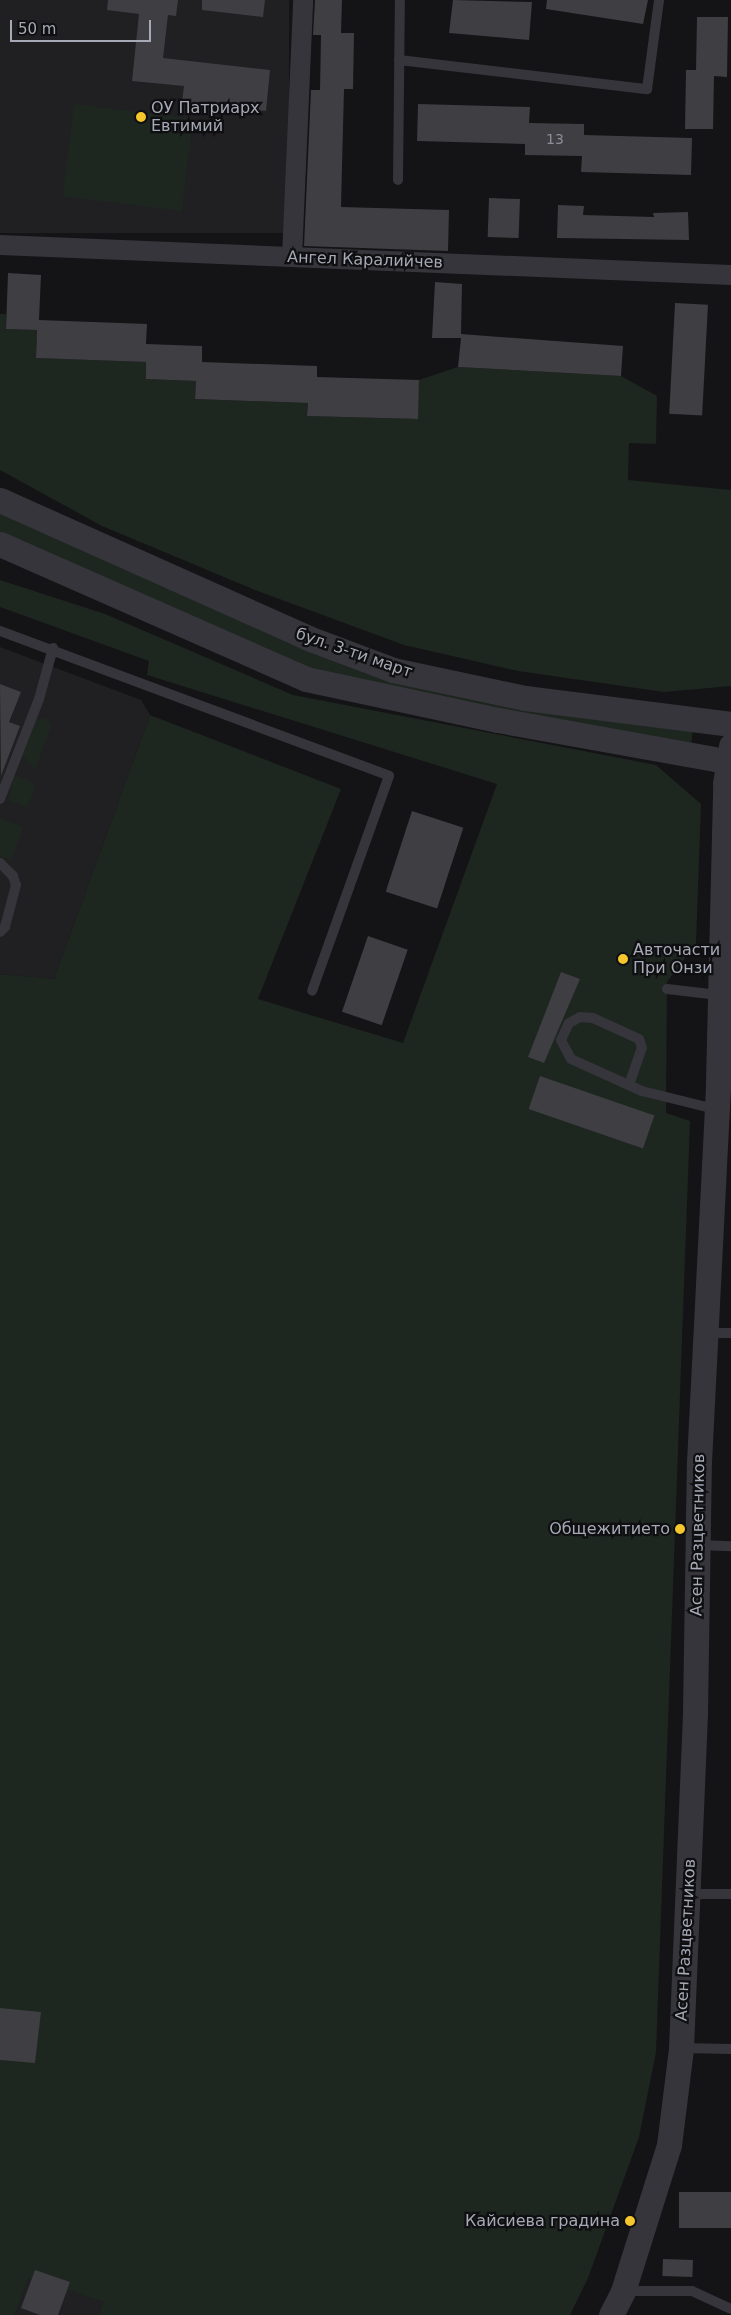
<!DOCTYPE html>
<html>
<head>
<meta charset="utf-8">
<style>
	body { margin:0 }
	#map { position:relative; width:731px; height:2315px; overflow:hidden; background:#141416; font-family:"DejaVu Sans",sans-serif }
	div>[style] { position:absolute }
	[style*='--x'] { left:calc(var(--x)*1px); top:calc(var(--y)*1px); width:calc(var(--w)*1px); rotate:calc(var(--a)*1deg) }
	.built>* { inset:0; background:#202023; transform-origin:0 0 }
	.green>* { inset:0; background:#1e2620; transform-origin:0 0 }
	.building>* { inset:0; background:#3e3e43; transform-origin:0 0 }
	.service>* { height:10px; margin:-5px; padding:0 5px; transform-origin:5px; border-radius:5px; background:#35353b }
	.minor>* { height:20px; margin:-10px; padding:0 10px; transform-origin:10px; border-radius:10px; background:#35353b }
	.tertiary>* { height:25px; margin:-12.5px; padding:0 12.5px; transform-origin:12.5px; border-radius:12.5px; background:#35353b }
	.dots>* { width:14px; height:14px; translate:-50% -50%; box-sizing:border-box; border:2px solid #0f0f11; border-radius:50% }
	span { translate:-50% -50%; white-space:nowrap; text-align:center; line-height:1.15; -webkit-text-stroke:4.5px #0f0f11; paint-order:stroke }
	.number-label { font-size:14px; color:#8c8e99 }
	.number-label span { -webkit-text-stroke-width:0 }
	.poi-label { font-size:16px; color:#a6a9b6 }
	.left { translate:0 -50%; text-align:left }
	.right { translate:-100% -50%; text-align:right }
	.street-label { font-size:16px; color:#a6a9b6 }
	.scale { position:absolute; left:10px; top:20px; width:141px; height:22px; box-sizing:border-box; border:2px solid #a6a9b6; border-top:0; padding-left:6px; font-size:15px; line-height:18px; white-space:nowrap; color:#a6a9b6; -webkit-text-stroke:4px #0f0f11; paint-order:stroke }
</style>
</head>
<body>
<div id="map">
	<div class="built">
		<div style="left:0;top:0;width:289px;height:233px"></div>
		<div style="clip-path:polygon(0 647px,141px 700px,150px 715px,54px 979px,0 974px)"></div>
		<div style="clip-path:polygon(29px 2276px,103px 2302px,99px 2315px,15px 2315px)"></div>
	</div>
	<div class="green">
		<div style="left:74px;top:104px;width:120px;height:93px;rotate:7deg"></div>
		<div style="clip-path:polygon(0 314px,6px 314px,6px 329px,37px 330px,36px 358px,146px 362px,146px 379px,196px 381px,195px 399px,308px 403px,307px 416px,417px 419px,419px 380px,458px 367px,621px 376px,657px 396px,656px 444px,629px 443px,628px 480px,731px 490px,731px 686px,664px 692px,518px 671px,404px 645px,255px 590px,102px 526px,0 470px)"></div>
		<div style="clip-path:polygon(0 500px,393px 670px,694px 719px,690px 756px,306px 679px,0 544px)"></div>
		<div style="clip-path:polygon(0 580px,105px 614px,293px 695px,656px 765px,701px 804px,696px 943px,667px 982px,666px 1113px,690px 1121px,656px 2052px,639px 2137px,588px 2278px,570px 2315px,99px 2315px,103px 2302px,29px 2277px,15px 2315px,0 2315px,0 974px,54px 979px,150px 715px,341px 789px,258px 999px,403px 1043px,497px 784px,147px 675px,149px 661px,0 607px)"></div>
		<div style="clip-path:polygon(44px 718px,52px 724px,35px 770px,20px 753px,33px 721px)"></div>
		<div style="clip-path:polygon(14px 775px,32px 782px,35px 789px,27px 807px,8px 800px)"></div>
		<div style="clip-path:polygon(0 818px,23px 827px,11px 860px,0 857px)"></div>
	</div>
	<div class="building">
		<div style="clip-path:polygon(108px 0,178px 0,176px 16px,168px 15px,163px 58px,270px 70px,266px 111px,182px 102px,184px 86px,132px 81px,139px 14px,107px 10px)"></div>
		<div style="clip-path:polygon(202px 0,265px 0,263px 17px,202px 10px)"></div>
		<div style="clip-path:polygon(315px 0,342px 0,341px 33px,354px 33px,353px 89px,344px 89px,341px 207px,449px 210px,448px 251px,304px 246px,311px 90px,320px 90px,321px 35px,313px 35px)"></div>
		<div style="clip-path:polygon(453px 0,532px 2px,529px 40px,449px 33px)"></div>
		<div style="clip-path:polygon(547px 0,648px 0,643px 24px,546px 9px)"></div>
		<div style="clip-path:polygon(697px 17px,728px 17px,727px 77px,714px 76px,713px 129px,685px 129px,686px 70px,696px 70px)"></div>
		<div style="clip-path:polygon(418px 104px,530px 107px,529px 123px,584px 124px,584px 135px,692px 138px,691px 175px,581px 172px,582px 156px,525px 155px,525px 144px,417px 141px)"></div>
		<div style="left:489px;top:198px;width:31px;height:39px;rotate:2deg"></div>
		<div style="clip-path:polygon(558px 205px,584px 206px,583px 215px,654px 217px,653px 213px,688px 212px,689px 240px,557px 238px)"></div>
		<div style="clip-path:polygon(8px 273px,41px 275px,39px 320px,147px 324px,146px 344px,202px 346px,202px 362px,317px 366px,317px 377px,419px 380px,418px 419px,307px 416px,308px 403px,195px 399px,196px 381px,146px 379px,146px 362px,36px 358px,37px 330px,6px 329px)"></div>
		<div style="clip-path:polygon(435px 282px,462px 284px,461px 334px,623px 346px,621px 376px,458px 367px,461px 338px,432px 338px)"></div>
		<div style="left:675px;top:303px;width:33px;height:111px;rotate:3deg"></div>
		<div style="clip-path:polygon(0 684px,21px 692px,9px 722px,20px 726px,1px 776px)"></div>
		<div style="left:412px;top:811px;width:54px;height:85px;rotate:18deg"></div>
		<div style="left:368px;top:936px;width:42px;height:80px;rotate:19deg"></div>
		<div style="clip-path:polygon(561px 972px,580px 979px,544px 1063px,528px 1057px)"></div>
		<div style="left:540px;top:1076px;width:121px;height:35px;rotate:19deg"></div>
		<div style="clip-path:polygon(0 2008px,41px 2012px,35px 2063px,0 2060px)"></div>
		<div style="left:679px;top:2192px;width:52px;height:36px"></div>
		<div style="left:663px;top:2259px;width:30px;height:17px;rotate:2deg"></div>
		<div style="clip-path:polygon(35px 2270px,70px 2282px,58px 2315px,40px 2315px,21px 2308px)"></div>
	</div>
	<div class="service">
		<div style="--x:399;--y:60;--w:250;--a:6.7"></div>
		<div style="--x:647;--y:89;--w:90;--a:-82.3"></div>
		<div style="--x:398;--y:180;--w:180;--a:-89.4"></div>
		<div style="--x:0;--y:631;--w:415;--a:20.4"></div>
		<div style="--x:389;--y:776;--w:228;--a:109.7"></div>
		<div style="--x:0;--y:799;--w:107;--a:-68.7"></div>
		<div style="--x:39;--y:699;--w:53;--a:-74.6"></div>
		<div style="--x:0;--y:863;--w:18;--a:45"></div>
		<div style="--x:13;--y:876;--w:9;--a:72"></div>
		<div style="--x:16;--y:885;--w:43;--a:104.7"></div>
		<div style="--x:5;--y:927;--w:7;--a:135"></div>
		<div style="--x:667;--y:989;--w:52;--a:6.6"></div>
		<div style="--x:629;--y:1085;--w:39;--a:-71"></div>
		<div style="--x:642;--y:1048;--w:9;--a:-108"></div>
		<div style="--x:639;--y:1039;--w:51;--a:-155.5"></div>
		<div style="--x:593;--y:1018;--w:13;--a:-176"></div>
		<div style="--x:580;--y:1017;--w:13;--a:151"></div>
		<div style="--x:569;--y:1023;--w:19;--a:115"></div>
		<div style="--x:561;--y:1040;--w:21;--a:62"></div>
		<div style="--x:571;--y:1059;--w:78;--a:24.3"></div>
		<div style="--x:642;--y:1091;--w:75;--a:13.9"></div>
		<div style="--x:707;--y:1333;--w:24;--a:0"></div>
		<div style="--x:698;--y:1545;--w:33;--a:2"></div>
		<div style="--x:689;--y:1894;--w:42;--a:0"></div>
		<div style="--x:682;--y:2048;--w:49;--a:1.2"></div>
		<div style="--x:623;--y:2291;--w:69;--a:0"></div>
		<div style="--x:692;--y:2291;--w:43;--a:24.8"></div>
	</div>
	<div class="minor">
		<div style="--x:0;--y:245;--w:732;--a:2.35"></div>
		<div style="--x:292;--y:257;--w:257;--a:-87.5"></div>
	</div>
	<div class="tertiary">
		<div style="--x:0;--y:500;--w:338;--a:24.1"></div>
		<div style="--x:308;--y:638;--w:91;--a:20.6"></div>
		<div style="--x:393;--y:670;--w:135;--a:12"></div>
		<div style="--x:525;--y:698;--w:208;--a:7.2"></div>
		<div style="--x:0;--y:544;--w:334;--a:23.8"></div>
		<div style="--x:306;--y:679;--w:196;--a:12.1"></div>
		<div style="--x:498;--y:720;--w:237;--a:10.2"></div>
		<div style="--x:611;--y:2315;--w:27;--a:-63"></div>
		<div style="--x:623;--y:2291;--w:153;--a:-72.5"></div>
		<div style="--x:669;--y:2145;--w:98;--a:-82.9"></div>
		<div style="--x:681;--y:2048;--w:336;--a:-87.6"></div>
		<div style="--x:695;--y:1712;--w:250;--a:-89.1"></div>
		<div style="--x:699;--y:1462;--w:381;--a:-87.1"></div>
		<div style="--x:718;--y:1081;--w:297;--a:-88.6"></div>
		<div style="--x:725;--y:784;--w:39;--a:-81"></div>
	</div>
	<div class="dots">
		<div style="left:141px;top:117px;background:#f5c72d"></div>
		<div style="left:623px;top:959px;background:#f5c72d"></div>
		<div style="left:680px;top:1529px;background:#f5c72d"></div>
		<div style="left:630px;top:2221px;background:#f5c72d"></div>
	</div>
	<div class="number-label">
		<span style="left:555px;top:139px">13</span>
	</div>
	<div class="poi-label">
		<span class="left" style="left:151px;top:117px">ОУ Патриарх<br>Евтимий</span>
		<span class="left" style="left:633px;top:959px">Авточасти<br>При Онзи</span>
		<span class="right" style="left:670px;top:1529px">Общежитието</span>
		<span class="right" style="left:620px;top:2221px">Кайсиева градина</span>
	</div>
	<div class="street-label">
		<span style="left:365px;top:260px;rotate:2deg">Ангел Каралийчев</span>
		<span style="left:354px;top:653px;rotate:19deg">бул. 3-ти март</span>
		<span style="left:698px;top:1535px;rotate:-89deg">Асен Разцветников</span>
		<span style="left:686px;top:1940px;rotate:-87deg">Асен Разцветников</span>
	</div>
	<div class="scale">50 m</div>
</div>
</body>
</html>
